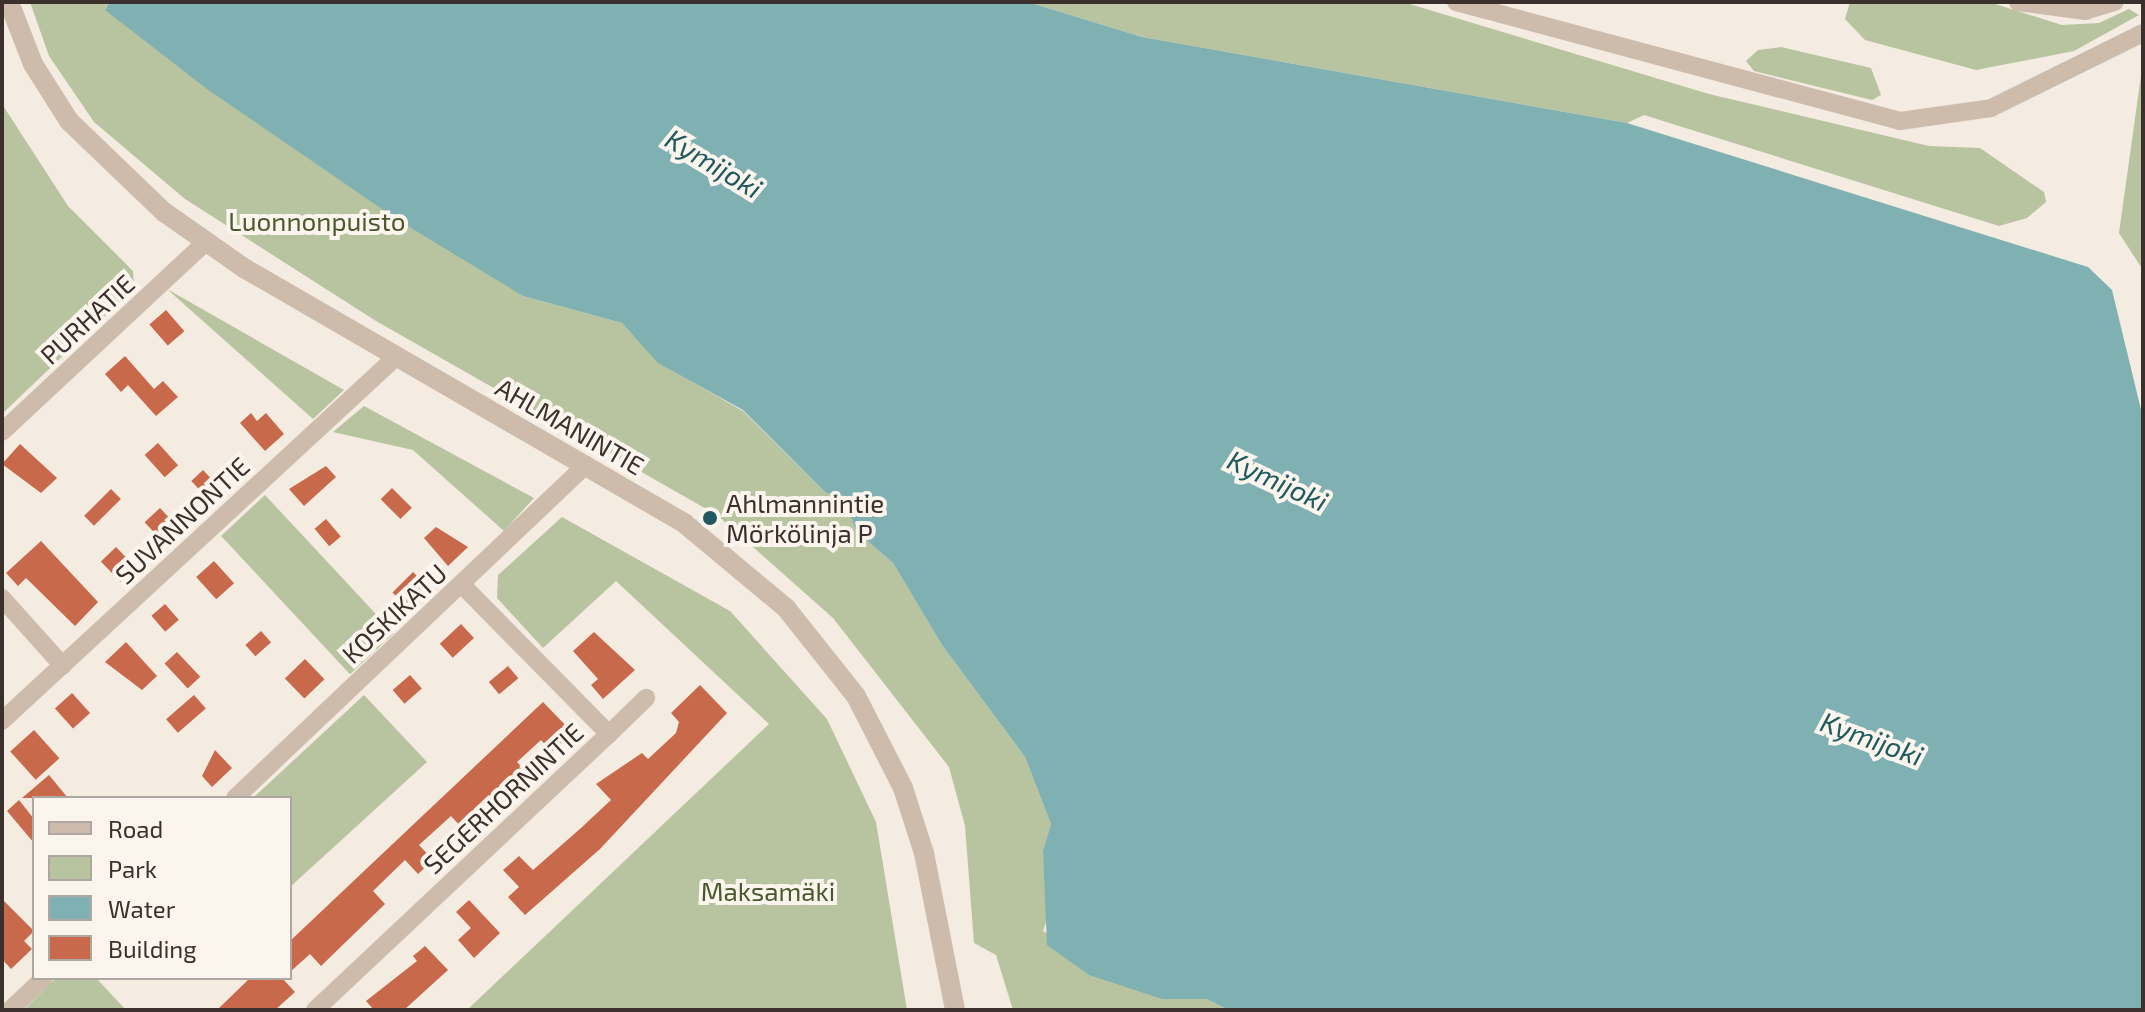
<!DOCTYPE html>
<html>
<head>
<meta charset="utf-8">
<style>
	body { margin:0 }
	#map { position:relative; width:2145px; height:1012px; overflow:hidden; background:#f4ebe1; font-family:"Exo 2",sans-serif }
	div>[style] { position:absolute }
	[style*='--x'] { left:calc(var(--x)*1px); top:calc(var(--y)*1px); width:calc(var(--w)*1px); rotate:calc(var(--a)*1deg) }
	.green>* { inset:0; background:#b8c4a0; transform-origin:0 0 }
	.water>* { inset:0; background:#7fb0b2 }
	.building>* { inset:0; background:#c8694b; transform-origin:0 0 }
	.minor>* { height:18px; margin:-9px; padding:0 9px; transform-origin:9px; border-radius:9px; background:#cdbbac }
	.tertiary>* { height:20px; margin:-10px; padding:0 10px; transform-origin:10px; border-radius:10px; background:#cdbbac }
	.dots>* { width:22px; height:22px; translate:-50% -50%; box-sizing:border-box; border:4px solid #fbf5ee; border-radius:50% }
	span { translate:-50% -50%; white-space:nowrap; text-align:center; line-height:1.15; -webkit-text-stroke:8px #fbf5ee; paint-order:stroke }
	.park-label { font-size:26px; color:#4a5a2e }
	.street-label { font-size:26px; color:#3b302b }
	.poi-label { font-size:26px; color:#3b302b }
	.left { translate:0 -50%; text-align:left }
	.water-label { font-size:28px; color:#1f5a5e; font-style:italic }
	.frame { position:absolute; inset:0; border:4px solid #3b302b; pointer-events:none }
	.legend { position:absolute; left:32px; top:796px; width:260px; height:184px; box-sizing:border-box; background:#fbf5ee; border:2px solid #aea6a0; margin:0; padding:10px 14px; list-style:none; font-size:24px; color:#3b302b }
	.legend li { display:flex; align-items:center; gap:16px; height:40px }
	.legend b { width:40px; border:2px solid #aea6a0 }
</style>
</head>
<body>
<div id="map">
	<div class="green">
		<div style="clip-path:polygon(30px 2px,109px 2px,105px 9px,523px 296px,622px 323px,659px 363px,743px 411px,826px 493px,844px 496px,856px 531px,893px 563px,942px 645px,1025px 757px,1051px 824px,1043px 850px,1049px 914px,1043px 931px,1162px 999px,1206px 999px,1229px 1010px,1013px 1010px,996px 955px,974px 943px,965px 826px,949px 767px,833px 618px,717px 515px,376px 321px,185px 199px,94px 122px,49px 56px)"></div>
		<div style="clip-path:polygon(1028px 2px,1403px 2px,1709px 94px,1929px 146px,1980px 148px,2044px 192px,2046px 202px,2027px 218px,1999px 226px,1644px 115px,1627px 123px,1142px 37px)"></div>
		<div style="clip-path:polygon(1850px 2px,1989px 2px,2062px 25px,2099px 23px,2129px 9px,2139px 15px,2074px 51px,1976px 70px,1865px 40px,1845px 19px)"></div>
		<div style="clip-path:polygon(1781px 47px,1871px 68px,1881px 95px,1872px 100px,1754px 71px,1746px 61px,1758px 50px)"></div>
		<div style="clip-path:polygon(2143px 61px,2143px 270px,2119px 233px)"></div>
		<div style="clip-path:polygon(2px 104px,68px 206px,133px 271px,134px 288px,2px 414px)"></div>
		<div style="clip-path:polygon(167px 289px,344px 390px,313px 419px)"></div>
		<div style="clip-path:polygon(364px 406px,534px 498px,504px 531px,413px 450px,333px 432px)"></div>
		<div style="left:265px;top:495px;width:189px;height:60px;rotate:47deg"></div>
		<div style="clip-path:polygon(562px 517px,730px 611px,827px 719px,876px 822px,907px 1010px,467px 1010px,769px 724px,616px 581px,543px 648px,497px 598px,498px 575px)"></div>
		<div style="clip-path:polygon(364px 695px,427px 762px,290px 887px,290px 798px,253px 798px)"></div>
		<div style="clip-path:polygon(56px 978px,96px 978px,126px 1010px,24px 1010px)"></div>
	</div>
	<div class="water">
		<div style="clip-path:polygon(109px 2px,1028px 2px,1142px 37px,1627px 123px,2088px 267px,2112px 290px,2143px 418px,2143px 1010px,1229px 1010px,1206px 999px,1162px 999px,1089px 975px,1047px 945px,1043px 850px,1051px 824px,1025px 757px,942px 645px,893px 563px,856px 531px,844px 496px,826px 493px,743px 410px,658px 363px,622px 323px,523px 296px,398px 220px,207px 89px,105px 10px)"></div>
	</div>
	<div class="building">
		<div style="left:166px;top:310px;width:28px;height:22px;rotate:49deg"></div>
		<div style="clip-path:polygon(125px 356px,154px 389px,163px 381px,178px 397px,156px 416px,128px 385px,121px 392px,105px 374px)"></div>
		<div style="clip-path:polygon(251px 413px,257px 421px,266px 413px,284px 434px,265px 451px,240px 423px)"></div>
		<div style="left:158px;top:443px;width:30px;height:18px;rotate:48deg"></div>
		<div style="clip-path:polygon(20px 444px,57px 478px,41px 493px,2px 464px)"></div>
		<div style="clip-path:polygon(326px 466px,336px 477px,304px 506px,289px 489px)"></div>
		<div style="left:203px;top:470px;width:23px;height:16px;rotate:47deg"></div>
		<div style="left:392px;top:488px;width:28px;height:16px;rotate:45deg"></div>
		<div style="left:111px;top:489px;width:14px;height:38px;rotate:45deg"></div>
		<div style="left:160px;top:508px;width:26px;height:21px;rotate:47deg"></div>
		<div style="left:326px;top:519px;width:23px;height:15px;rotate:50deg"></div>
		<div style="clip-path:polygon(436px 527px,468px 547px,448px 566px,424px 538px)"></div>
		<div style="clip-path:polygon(41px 541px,98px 602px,75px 626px,26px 578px,18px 586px,6px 573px)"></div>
		<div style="left:116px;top:547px;width:28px;height:21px;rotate:46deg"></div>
		<div style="left:214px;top:561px;width:30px;height:24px;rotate:48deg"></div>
		<div style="left:413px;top:572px;width:20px;height:29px;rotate:45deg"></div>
		<div style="left:165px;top:604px;width:21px;height:18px;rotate:49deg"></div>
		<div style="left:461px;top:624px;width:19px;height:29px;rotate:47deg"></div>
		<div style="left:261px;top:631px;width:15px;height:21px;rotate:48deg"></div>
		<div style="clip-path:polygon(594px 632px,635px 670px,603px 699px,591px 685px,598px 679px,573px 651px)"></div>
		<div style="clip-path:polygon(126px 642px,157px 676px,142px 690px,105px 662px)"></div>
		<div style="left:177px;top:652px;width:34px;height:17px;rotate:47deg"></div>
		<div style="left:305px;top:659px;width:28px;height:28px;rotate:46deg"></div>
		<div style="left:508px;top:666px;width:16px;height:25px;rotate:50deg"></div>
		<div style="left:410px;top:675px;width:18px;height:23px;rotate:49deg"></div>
		<div style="clip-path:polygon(700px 685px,727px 713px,600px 849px,525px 915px,508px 897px,519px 887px,503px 870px,519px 856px,533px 870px,581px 828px,611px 800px,596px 784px,642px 753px,648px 759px,676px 733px,679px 722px,671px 713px)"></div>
		<div style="left:72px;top:693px;width:27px;height:23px;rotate:48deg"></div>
		<div style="left:194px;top:695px;width:18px;height:37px;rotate:49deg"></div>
		<div style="clip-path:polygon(543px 702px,573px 733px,552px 752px,541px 740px,517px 762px,530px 776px,517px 789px,508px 780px,463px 829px,451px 816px,419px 845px,433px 860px,418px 874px,405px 860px,373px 891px,385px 904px,321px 966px,310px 954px,290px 972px,290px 941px)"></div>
		<div style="left:34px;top:730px;width:38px;height:32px;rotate:48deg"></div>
		<div style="clip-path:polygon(215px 750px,232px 768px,212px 787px,202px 776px)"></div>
		<div style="clip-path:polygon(49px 775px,68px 798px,22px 798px)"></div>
		<div style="clip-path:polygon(19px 800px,34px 819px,34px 843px,7px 811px)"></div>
		<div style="clip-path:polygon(2px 899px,34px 931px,24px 941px,32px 949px,11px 969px,2px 959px)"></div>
		<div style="clip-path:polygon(469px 900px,500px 933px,474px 958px,458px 940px,471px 928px,456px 912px)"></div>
		<div style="clip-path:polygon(425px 946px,448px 970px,404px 1010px,374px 1010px,366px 1001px,417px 961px,413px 956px)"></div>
		<div style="clip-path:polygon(250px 978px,282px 978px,295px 992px,275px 1010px,217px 1010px)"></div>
	</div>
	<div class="minor">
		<div style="--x:1456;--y:2;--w:460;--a:15"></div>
		<div style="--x:1900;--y:121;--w:92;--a:-8.1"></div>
		<div style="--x:1991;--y:108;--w:169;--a:-26.3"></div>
		<div style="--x:2018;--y:2;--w:68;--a:7.7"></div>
		<div style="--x:2085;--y:11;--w:31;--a:-17"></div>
		<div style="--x:2;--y:432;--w:279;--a:-43"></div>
		<div style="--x:2;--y:598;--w:91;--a:48.1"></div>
		<div style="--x:2;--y:721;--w:538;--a:-42.74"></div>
		<div style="--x:609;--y:734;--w:52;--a:-44.2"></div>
		<div style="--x:235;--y:798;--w:484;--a:-43.5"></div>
		<div style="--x:10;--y:1010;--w:47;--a:-43.3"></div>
		<div style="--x:315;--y:1010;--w:403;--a:-43.2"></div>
		<div style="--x:609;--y:734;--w:209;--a:-134.6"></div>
	</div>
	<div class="tertiary">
		<div style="--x:9;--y:2;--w:66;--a:68.8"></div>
		<div style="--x:33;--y:64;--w:67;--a:57.7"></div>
		<div style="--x:69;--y:121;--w:132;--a:43.8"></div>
		<div style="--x:164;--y:212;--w:98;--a:35"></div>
		<div style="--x:244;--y:268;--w:509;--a:30.09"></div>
		<div style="--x:684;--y:523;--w:133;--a:39.8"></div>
		<div style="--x:786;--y:608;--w:112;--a:51.5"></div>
		<div style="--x:856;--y:696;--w:103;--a:62.9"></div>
		<div style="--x:903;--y:788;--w:68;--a:72.1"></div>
		<div style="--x:924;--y:853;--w:160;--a:78.8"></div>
	</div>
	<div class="dots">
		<div style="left:710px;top:518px;background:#1f5a5e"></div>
	</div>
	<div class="park-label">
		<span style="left:317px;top:221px">Luonnonpuisto</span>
		<span style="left:768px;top:891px">Maksamäki</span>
	</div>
	<div class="street-label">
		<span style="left:87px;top:319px;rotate:-43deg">PURHATIE</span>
		<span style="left:570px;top:426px;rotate:30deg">AHLMANINTIE</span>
		<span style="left:182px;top:520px;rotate:-43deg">SUVANNONTIE</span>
		<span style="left:394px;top:613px;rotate:-43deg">KOSKIKATU</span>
		<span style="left:503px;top:798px;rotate:-43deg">SEGERHORNINTIE</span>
	</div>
	<div class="poi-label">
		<span class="left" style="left:726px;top:518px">Ahlmannintie<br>Mörkölinja P</span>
	</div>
	<div class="water-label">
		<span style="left:714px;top:163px;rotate:31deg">Kymijoki</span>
		<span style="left:1278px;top:480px;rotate:25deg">Kymijoki</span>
		<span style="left:1872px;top:738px;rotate:20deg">Kymijoki</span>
	</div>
	<div class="frame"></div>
	<ul class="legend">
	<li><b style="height:10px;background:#cdbbac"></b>Road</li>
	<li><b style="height:22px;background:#b8c4a0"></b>Park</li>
	<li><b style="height:22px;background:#7fb0b2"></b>Water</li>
	<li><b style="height:22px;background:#c8694b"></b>Building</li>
	</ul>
</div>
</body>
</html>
